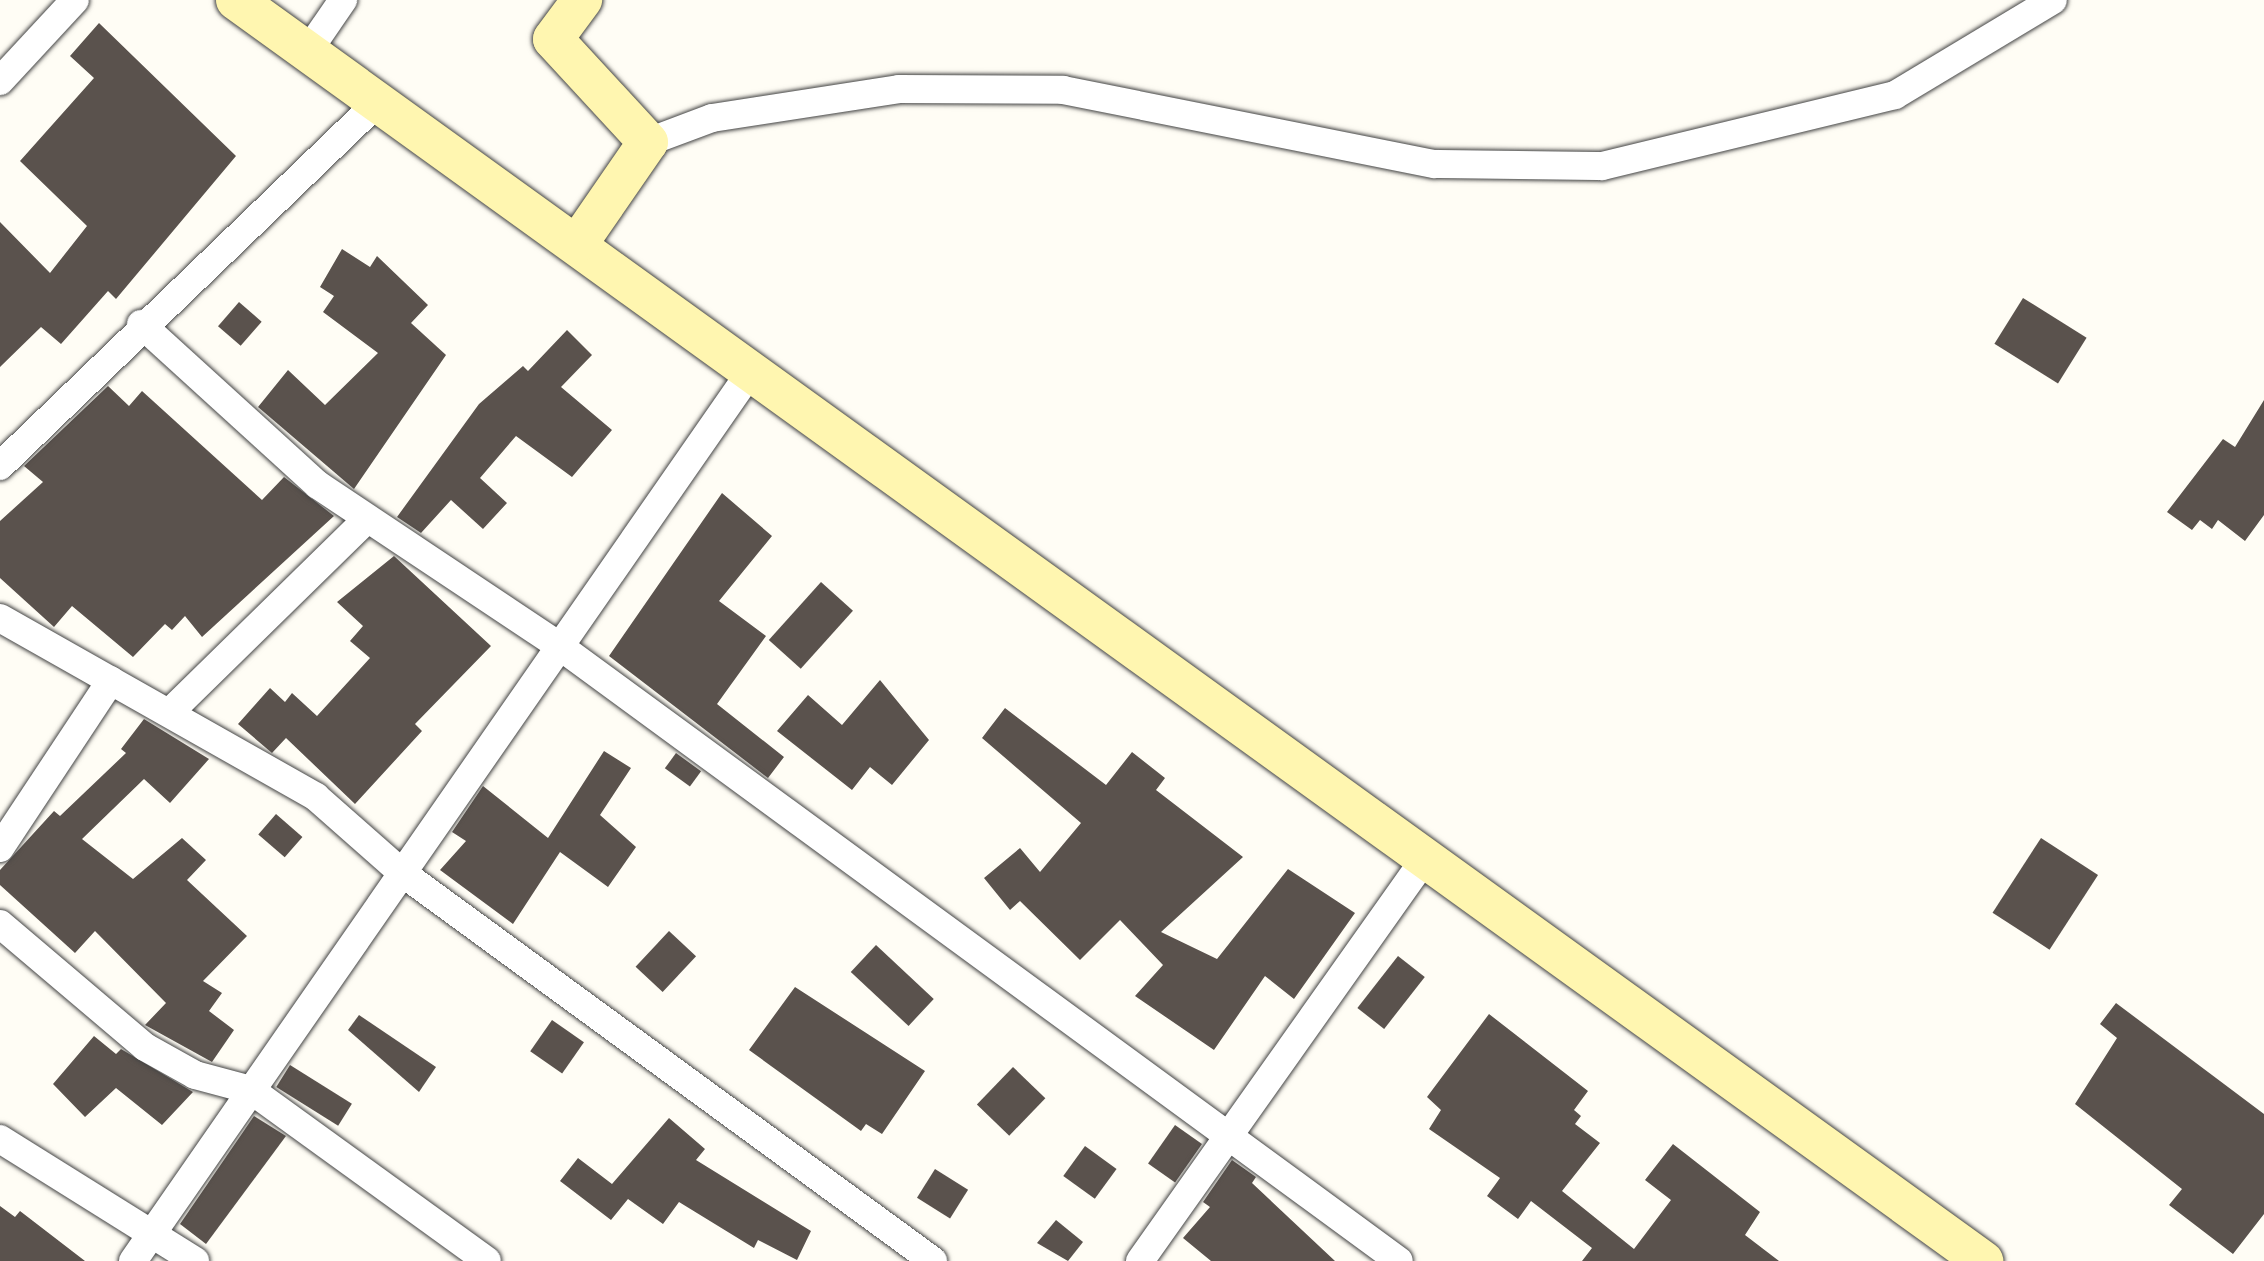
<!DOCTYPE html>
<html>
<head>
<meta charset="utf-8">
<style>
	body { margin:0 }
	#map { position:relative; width:2264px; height:1261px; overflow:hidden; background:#fffdf5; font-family:"Noto Serif",serif }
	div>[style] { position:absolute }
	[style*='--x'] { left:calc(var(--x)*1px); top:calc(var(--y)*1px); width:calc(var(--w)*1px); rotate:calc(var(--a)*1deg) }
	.building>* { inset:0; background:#5a524d; transform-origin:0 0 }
	.roads { filter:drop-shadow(0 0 2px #444) drop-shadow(0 0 2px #444) }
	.street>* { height:28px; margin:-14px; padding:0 14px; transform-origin:14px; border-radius:14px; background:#fff }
	.secondary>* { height:40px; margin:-20px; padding:0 20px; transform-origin:20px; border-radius:20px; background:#fff6b0 }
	span { translate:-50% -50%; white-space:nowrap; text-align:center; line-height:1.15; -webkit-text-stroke:8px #fff; paint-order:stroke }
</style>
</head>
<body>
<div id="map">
	<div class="building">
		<div style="clip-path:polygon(99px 23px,236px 156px,116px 299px,108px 291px,61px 344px,41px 327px,0 367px,0 222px,50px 273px,87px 226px,20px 161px,94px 78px,70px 56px)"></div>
		<div style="clip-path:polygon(342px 249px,370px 267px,377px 256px,428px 305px,411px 323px,446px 355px,354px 489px,258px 407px,288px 370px,325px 405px,378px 353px,323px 312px,334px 296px,320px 287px)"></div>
		<div style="left:2023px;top:298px;width:75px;height:54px;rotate:32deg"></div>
		<div style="left:239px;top:302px;width:30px;height:32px;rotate:41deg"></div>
		<div style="clip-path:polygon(567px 330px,592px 355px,561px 387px,612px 430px,572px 477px,516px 436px,480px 478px,507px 503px,483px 529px,451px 500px,421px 533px,397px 517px,479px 404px,523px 366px,528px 371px)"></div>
		<div style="clip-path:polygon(108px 386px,129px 406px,142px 391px,262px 500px,284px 477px,334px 516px,202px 637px,185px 616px,172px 630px,165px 624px,133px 657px,72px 606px,54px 627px,0 578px,0 521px,43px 482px,24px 466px)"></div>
		<div style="clip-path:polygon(2264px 400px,2264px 515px,2245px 541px,2218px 520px,2212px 529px,2200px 520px,2192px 530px,2167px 512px,2223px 439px,2235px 447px)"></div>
		<div style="clip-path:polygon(722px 493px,772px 536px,719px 601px,766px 636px,717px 704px,784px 757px,768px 778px,609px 656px)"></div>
		<div style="clip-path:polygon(394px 556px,491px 646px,415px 724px,422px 731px,355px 804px,286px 738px,272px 753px,238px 724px,270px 688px,285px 702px,292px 693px,317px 716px,370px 658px,350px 641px,363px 626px,337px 602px)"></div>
		<div style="left:821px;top:582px;width:43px;height:78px;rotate:42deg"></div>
		<div style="clip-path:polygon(880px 680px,929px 740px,892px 785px,870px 767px,852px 790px,777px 731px,808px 695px,842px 725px)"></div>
		<div style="clip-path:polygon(1005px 708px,1106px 785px,1132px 752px,1165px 778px,1156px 790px,1243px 857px,1161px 932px,1217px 959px,1288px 869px,1355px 913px,1294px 999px,1265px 976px,1214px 1050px,1135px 996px,1163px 965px,1120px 920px,1080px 960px,1020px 901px,1010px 910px,984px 878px,1020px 848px,1040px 872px,1081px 823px,982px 738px)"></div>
		<div style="clip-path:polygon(144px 719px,209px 759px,170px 803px,144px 779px,82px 839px,133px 879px,182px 838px,206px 860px,187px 880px,247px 936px,203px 981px,222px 993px,209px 1011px,234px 1030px,212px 1062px,145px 1025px,166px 1003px,95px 931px,75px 953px,0 885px,0 870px,54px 811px,60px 816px,126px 753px,121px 749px)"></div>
		<div style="clip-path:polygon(604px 751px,631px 768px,600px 815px,636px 847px,608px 887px,560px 852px,513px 924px,440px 870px,466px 841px,452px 832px,483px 786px,548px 838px)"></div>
		<div style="left:676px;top:753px;width:31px;height:19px;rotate:36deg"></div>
		<div style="left:276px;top:814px;width:35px;height:27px;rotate:41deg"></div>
		<div style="left:2041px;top:838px;width:68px;height:89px;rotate:33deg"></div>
		<div style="left:669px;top:931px;width:37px;height:49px;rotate:43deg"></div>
		<div style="left:876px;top:945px;width:79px;height:37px;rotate:43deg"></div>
		<div style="left:1398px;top:956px;width:34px;height:66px;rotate:38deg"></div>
		<div style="clip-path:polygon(795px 987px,925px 1071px,882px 1134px,866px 1124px,861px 1131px,749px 1050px)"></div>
		<div style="clip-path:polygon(2116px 1003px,2264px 1114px,2264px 1214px,2233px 1254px,2169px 1205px,2182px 1189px,2075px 1104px,2117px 1038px,2100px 1024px)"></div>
		<div style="clip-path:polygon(1489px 1014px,1588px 1091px,1574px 1110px,1581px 1116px,1575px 1124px,1600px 1143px,1562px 1191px,1634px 1249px,1671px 1200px,1645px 1180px,1673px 1144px,1760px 1212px,1745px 1235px,1779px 1261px,1582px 1261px,1592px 1248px,1531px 1201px,1518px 1219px,1487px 1196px,1500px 1178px,1429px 1129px,1441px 1110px,1427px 1097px)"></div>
		<div style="clip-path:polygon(359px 1015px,436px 1067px,419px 1092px,348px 1030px)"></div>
		<div style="left:552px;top:1020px;width:39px;height:38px;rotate:35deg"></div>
		<div style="clip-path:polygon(94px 1036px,116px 1054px,121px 1049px,193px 1092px,162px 1125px,116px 1088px,85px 1117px,53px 1084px)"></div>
		<div style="left:290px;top:1065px;width:73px;height:26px;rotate:32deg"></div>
		<div style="left:1013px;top:1067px;width:45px;height:52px;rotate:44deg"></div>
		<div style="clip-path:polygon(254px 1116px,286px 1136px,206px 1244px,180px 1224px)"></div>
		<div style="clip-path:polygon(669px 1118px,705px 1149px,696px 1160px,811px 1231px,797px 1260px,758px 1240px,754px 1248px,679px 1202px,663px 1224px,628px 1199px,611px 1220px,560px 1181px,578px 1158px,612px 1184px)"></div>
		<div style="left:1175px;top:1125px;width:33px;height:47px;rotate:35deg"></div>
		<div style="left:1085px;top:1146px;width:39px;height:37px;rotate:36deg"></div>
		<div style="clip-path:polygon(1232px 1160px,1256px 1177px,1252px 1183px,1335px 1261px,1211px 1261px,1183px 1238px,1210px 1207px,1203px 1202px)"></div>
		<div style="left:935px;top:1169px;width:39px;height:34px;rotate:32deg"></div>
		<div style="clip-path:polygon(0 1206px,15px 1217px,20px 1211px,85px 1261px,0 1261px)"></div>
		<div style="clip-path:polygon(1056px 1220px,1083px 1242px,1068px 1261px,1037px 1243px)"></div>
	</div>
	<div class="roads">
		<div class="street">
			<div style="--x:308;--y:51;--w:62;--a:-55.5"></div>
			<div style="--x:0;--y:81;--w:110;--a:-47.2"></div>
			<div style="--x:648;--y:142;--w:68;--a:-20.6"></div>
			<div style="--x:712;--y:118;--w:189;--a:-8.8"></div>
			<div style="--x:899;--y:89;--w:164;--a:0.3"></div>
			<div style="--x:1063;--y:90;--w:379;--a:11.3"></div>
			<div style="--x:1435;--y:164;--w:167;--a:0.7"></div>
			<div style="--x:1602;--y:166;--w:301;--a:-13.6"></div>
			<div style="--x:1895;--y:95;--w:184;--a:-31"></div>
			<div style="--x:141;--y:324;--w:239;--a:42.3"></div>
			<div style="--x:318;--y:485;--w:288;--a:33.7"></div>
			<div style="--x:558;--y:645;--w:1042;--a:36.22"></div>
			<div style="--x:0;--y:466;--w:526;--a:-43.92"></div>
			<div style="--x:0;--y:618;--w:363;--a:29.5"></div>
			<div style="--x:316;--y:797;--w:113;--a:41.4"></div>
			<div style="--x:401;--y:872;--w:659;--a:36.17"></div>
			<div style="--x:171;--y:711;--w:273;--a:-44.4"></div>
			<div style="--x:0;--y:848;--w:201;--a:-56.5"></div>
			<div style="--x:0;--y:924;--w:190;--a:40.3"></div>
			<div style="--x:145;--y:1047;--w:57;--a:29.2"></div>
			<div style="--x:195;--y:1075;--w:58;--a:15"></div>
			<div style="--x:251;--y:1090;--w:291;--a:35.9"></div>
			<div style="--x:0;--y:1139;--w:230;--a:32"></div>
			<div style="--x:133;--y:1261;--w:1084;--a:-55.22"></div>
			<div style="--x:1140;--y:1261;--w:490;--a:-54.7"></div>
		</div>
		<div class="secondary">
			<div style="--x:236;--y:0;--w:2155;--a:35.82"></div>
			<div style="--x:579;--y:242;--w:121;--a:-55.4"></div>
			<div style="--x:648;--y:142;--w:140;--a:-132.7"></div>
			<div style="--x:553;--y:39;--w:49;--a:-53.4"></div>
		</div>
	</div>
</div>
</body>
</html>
